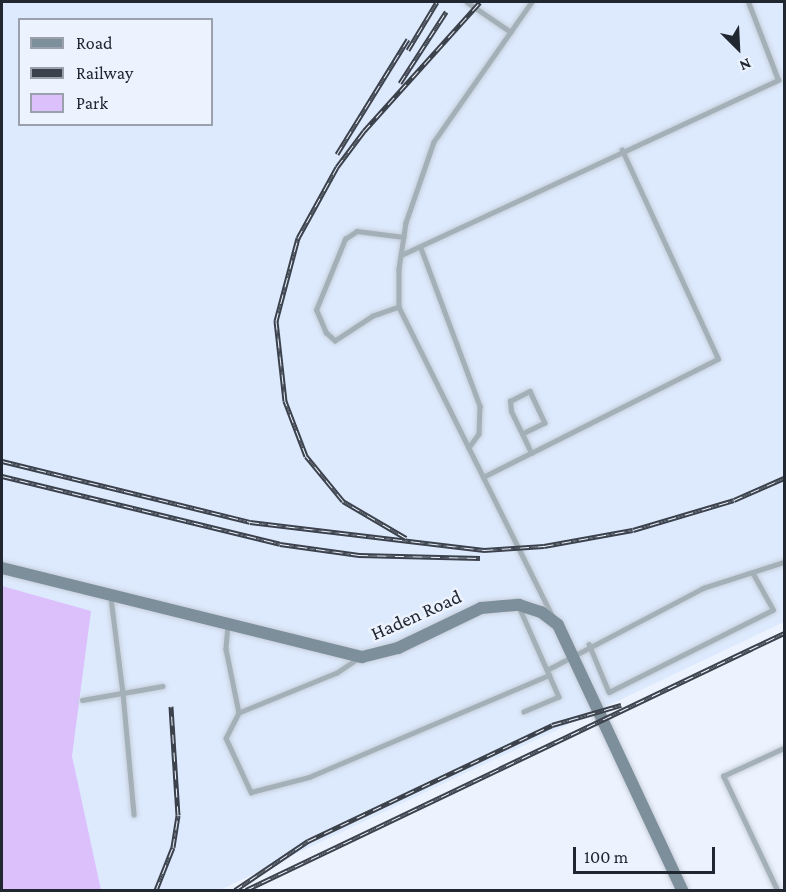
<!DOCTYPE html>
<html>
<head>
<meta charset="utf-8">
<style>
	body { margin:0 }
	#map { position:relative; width:786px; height:892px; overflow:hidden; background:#ecf3fe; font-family:"Crimson Pro",serif }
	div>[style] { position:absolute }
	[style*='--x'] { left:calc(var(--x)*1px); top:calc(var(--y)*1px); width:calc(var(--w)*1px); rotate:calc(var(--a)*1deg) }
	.built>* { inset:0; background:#ddeafe }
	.green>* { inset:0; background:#dbc0fc }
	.roads { filter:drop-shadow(0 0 2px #c7ced9) drop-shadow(0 0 2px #c7ced9) }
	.lane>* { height:4.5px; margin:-2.25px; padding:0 2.25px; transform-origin:2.25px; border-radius:2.25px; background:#a3b0b8 }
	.secondary>* { height:12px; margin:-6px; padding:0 6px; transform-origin:6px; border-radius:6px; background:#7d8f9b }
	.rail>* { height:5px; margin-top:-2.5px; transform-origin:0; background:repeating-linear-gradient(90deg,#ecf3fe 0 9px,#3c424c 0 18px); box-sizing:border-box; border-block:2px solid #3c424c }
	span { translate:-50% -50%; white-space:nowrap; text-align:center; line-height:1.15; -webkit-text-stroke:5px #ecf3fe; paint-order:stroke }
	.street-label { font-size:20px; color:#212731 }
	.frame { position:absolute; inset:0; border:3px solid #212731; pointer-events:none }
	.legend { position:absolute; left:18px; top:18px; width:195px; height:108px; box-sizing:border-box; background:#ecf3fe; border:2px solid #9ba1ac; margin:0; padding:8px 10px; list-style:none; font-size:18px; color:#212731 }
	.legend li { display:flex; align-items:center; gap:12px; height:30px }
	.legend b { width:30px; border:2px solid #9ba1ac }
	.north { position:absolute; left:708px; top:18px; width:60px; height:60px; -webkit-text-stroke:4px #ecf3fe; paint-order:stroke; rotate:156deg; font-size:16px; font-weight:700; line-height:24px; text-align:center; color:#212731 }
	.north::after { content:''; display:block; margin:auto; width:21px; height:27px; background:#212731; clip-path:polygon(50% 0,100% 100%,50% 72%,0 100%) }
	.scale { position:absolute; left:573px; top:847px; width:142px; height:27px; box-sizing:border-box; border:3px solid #212731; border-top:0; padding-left:8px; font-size:18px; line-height:21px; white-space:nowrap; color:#212731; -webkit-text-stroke:4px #ecf3fe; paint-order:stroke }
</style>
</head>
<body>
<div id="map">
	<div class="built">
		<div style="clip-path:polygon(evenodd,2px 2px,784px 2px,784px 622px,220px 890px,2px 890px,2px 2px,20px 20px,212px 20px,212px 124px,20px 124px,20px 20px)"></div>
	</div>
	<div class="green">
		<div style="clip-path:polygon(2px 586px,91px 611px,72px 756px,101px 890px,2px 890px)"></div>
	</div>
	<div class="roads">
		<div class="lane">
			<div style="--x:467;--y:2;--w:53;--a:34.3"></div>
			<div style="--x:532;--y:2;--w:171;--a:125"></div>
			<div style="--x:434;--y:142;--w:86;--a:109.1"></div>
			<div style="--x:406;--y:223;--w:47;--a:98.7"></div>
			<div style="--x:399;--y:269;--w:38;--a:90"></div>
			<div style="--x:399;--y:307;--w:344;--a:63.6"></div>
			<div style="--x:421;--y:248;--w:169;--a:69.5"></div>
			<div style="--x:480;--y:406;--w:28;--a:92"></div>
			<div style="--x:479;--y:434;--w:17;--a:126"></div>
			<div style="--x:401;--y:255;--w:416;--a:-24.9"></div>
			<div style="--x:778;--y:80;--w:84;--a:-111"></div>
			<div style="--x:399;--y:307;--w:28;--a:161"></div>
			<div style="--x:373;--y:316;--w:45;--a:146.7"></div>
			<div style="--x:335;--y:341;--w:12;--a:-138"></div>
			<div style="--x:326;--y:333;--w:25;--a:-113"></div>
			<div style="--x:316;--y:310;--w:77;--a:-67.8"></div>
			<div style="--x:345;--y:239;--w:14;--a:-34"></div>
			<div style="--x:357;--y:231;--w:47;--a:7.3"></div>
			<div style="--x:531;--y:453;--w:209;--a:-26.7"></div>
			<div style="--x:718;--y:359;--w:230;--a:-114.7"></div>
			<div style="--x:483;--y:477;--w:54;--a:-26.6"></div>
			<div style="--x:531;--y:453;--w:21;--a:-115"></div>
			<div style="--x:522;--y:434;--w:25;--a:-116"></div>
			<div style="--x:511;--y:411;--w:10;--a:-96"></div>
			<div style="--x:510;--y:401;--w:22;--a:-27"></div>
			<div style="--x:530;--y:391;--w:35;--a:65"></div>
			<div style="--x:545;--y:423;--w:25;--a:154"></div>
			<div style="--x:111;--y:598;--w:96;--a:82.8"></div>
			<div style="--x:123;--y:693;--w:40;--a:-10"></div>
			<div style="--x:520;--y:609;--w:96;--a:66.1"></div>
			<div style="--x:559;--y:697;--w:38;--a:157"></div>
			<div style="--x:228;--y:625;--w:24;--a:95"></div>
			<div style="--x:226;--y:649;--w:65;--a:78.5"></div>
			<div style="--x:589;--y:644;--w:52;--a:67.4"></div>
			<div style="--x:609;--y:692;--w:183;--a:-26.6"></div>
			<div style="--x:773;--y:610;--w:41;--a:-119.1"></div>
			<div style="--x:358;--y:659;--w:25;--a:146"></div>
			<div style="--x:337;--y:673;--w:106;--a:157.8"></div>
			<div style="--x:239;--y:713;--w:28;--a:117"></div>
			<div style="--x:226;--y:738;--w:60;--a:65.2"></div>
			<div style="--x:251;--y:792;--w:60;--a:-14.5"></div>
			<div style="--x:309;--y:777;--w:261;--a:-23"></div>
			<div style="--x:547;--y:670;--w:176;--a:-27.7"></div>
			<div style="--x:703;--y:588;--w:85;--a:-17.8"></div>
			<div style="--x:82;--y:700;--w:42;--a:-9.7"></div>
			<div style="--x:123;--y:693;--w:122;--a:84.8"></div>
			<div style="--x:777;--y:890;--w:126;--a:-115.3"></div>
			<div style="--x:723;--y:776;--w:67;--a:-24.7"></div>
		</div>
		<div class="secondary">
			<div style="--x:2;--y:568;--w:371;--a:13.9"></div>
			<div style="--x:362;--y:657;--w:37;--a:-14"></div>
			<div style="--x:398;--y:648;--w:92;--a:-25.7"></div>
			<div style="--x:481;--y:608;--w:38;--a:-5"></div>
			<div style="--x:519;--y:605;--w:23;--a:18"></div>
			<div style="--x:541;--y:612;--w:21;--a:37"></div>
			<div style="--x:558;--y:625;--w:293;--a:64.9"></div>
		</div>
	</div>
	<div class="rail">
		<div style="--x:408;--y:50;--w:56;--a:-58.9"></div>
		<div style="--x:400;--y:83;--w:85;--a:-57.1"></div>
		<div style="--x:337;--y:154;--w:135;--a:-58.3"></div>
		<div style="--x:2;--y:461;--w:255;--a:13.8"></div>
		<div style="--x:250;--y:522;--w:236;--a:6.8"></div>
		<div style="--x:484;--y:550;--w:60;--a:-3.8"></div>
		<div style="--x:544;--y:546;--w:90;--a:-10.2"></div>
		<div style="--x:633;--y:530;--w:105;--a:-16.5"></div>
		<div style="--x:734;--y:500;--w:55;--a:-23.7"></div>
		<div style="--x:2;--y:476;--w:286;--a:13.7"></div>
		<div style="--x:280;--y:544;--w:80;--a:7.9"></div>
		<div style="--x:359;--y:555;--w:121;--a:1.4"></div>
		<div style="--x:406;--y:538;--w:73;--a:-149.6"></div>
		<div style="--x:343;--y:501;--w:58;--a:-129.4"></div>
		<div style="--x:306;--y:456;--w:59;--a:-110.9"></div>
		<div style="--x:285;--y:401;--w:81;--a:-96.4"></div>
		<div style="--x:276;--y:321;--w:86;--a:-75.2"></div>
		<div style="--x:298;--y:238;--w:81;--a:-61.2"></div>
		<div style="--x:337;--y:167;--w:45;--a:-53.1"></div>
		<div style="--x:364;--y:131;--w:173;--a:-48"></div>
		<div style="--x:156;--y:890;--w:46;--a:-68.4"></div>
		<div style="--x:173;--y:847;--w:32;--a:-81"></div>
		<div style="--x:178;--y:815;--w:109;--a:-93.7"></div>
		<div style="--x:235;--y:890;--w:88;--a:-33.9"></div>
		<div style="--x:308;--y:841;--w:270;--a:-25.4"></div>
		<div style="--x:552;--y:725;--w:72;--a:-16.2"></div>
		<div style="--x:246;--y:890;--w:596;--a:-25.53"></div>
	</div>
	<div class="street-label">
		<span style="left:416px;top:615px;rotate:-24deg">Haden Road</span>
	</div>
	<div class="frame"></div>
	<ul class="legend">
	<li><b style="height:8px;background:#7d8f9b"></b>Road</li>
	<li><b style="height:8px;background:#3c424c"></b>Railway</li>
	<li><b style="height:16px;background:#dbc0fc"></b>Park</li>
	</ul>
	<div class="north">N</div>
	<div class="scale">100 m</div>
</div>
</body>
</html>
